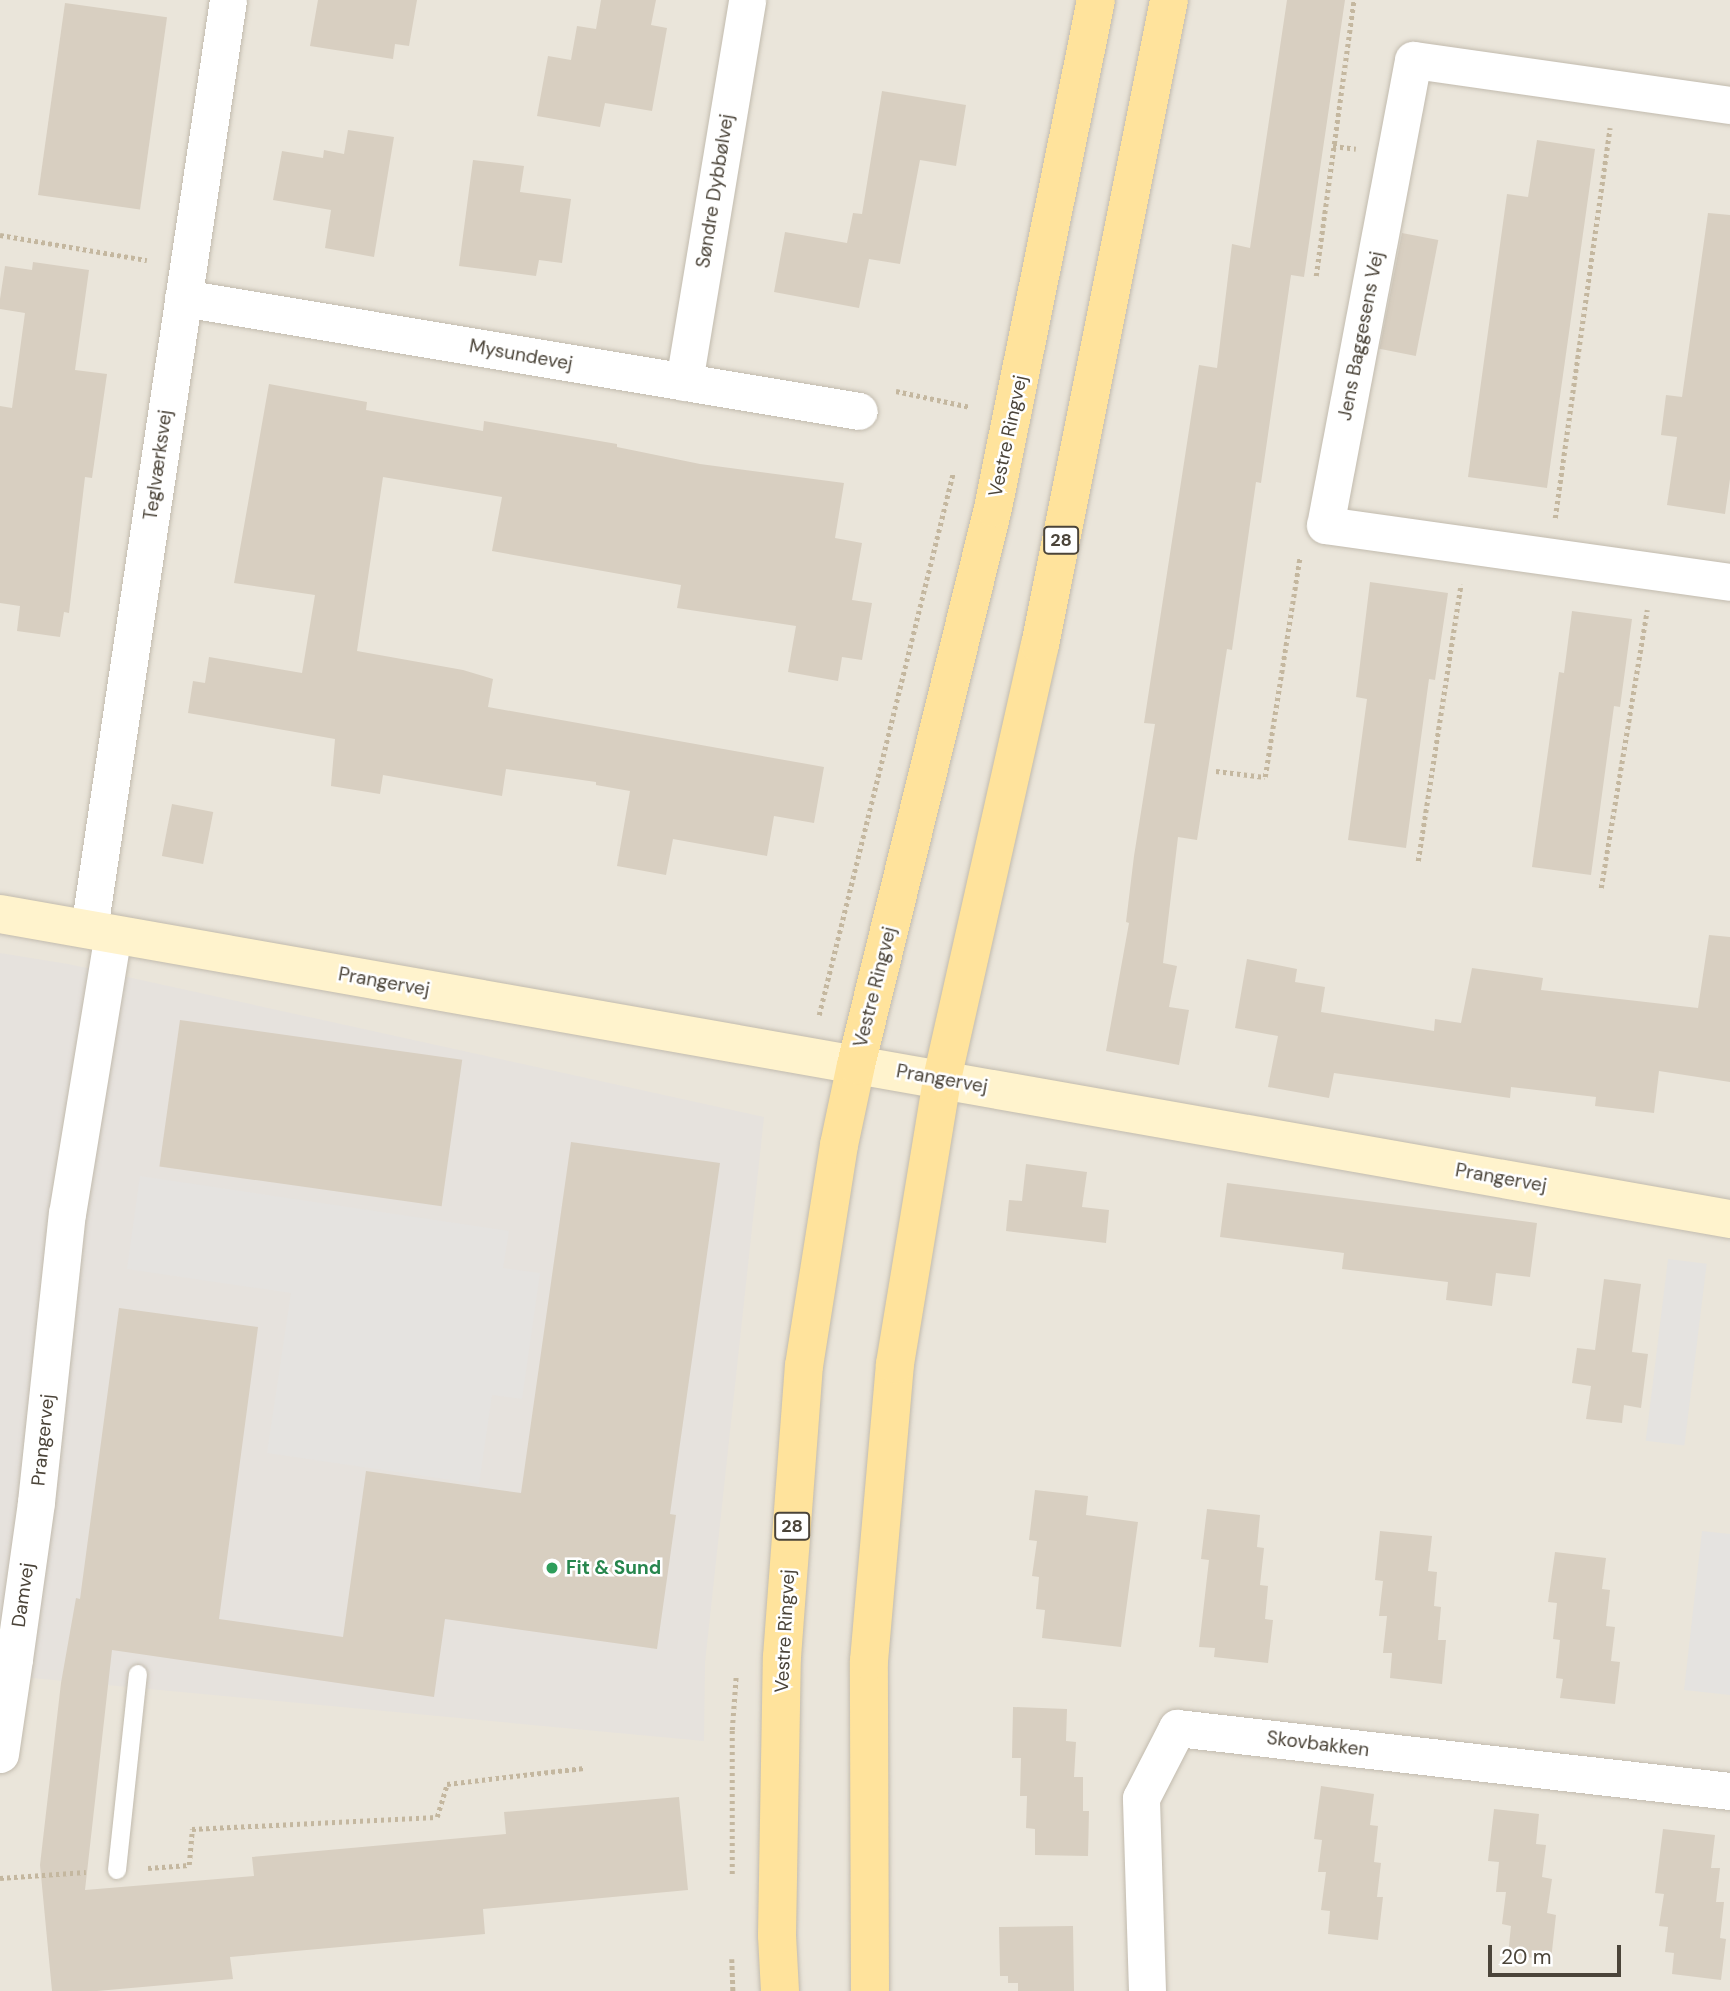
<!DOCTYPE html>
<html>
<head>
<meta charset="utf-8">
<style>
	body { margin:0 }
	#map { position:relative; width:1730px; height:1991px; overflow:hidden; background:#f6f3ec; font-family:"DM Sans",sans-serif }
	div>[style] { position:absolute }
	[style*='--x'] { left:calc(var(--x)*1px); top:calc(var(--y)*1px); width:calc(var(--w)*1px); rotate:calc(var(--a)*1deg) }
	.residential>* { inset:0; background:#eae5da; transform-origin:0 0 }
	.industrial>* { inset:0; background:#e6e2dd }
	.parking>* { inset:0; background:#e5e3e0; transform-origin:0 0 }
	.building>* { inset:0; background:#d8cfc1; transform-origin:0 0 }
	.path>* { height:4.5px; margin-top:-2.25px; transform-origin:0; background:repeating-linear-gradient(90deg,#c4b79f 0 3.5px,transparent 0 7px) }
	.roads { filter:drop-shadow(0 0 2px #c2bbae) drop-shadow(0 0 2px #c2bbae) }
	.lane>* { height:18px; margin:-9px; padding:0 9px; transform-origin:9px; border-radius:9px; background:#fff }
	.street>* { height:37px; margin:-18.5px; padding:0 18.5px; transform-origin:18.5px; border-radius:18.5px; background:#fff }
	.secondary>* { height:38px; margin:-19px; padding:0 19px; transform-origin:19px; border-radius:19px; background:#fff3cd }
	.primary>* { height:38px; margin:-19px; padding:0 19px; transform-origin:19px; border-radius:19px; background:#ffe39c }
	.dots>* { width:19px; height:19px; translate:-50% -50%; box-sizing:border-box; border:4px solid #fff; border-radius:50% }
	span { translate:-50% -50%; white-space:nowrap; text-align:center; line-height:1.15; -webkit-text-stroke:5px #fff; paint-order:stroke }
	.shield-label span { padding:2px 5px; background:#fff; border:2px solid; border-radius:5px; -webkit-text-stroke-width:0 }
	.shield-label { font-size:18px; color:#4b4439; font-weight:700 }
	.street-label { font-size:19px; color:#4b4439 }
	.leisure-label { font-size:19px; color:#27864d; font-weight:700 }
	.left { translate:0 -50%; text-align:left }
	.scale { position:absolute; left:1488px; top:1945px; width:133px; height:32px; box-sizing:border-box; border:4px solid #4b4439; border-top:0; padding-left:9px; font-size:21px; line-height:24px; white-space:nowrap; color:#4b4439; -webkit-text-stroke:5px #fff; paint-order:stroke }
</style>
</head>
<body>
<div id="map">
	<div class="residential">
		<div style="left:0;top:0;width:1730px;height:1991px"></div>
	</div>
	<div class="industrial">
		<div style="clip-path:polygon(0 953px,68px 964px,764px 1117px,705px 1663px,704px 1741px,0 1675px)"></div>
	</div>
	<div class="parking">
		<div style="clip-path:polygon(140px 1176px,509px 1231px,503px 1268px,540px 1273px,522px 1399px,492px 1395px,479px 1484px,267px 1453px,291px 1293px,127px 1269px)"></div>
		<div style="left:1668px;top:1259px;width:39px;height:183px;rotate:7deg"></div>
		<div style="clip-path:polygon(1702px 1531px,1730px 1534px,1730px 1695px,1684px 1690px)"></div>
	</div>
	<div class="building">
		<div style="clip-path:polygon(318px 0,417px 0,409px 46px,395px 44px,393px 59px,310px 46px)"></div>
		<div style="clip-path:polygon(601px 0,656px 0,651px 25px,667px 28px,652px 111px,605px 103px,600px 127px,537px 116px,548px 56px,571px 60px,577px 26px,596px 29px)"></div>
		<div style="clip-path:polygon(1287px 0,1345px 0,1304px 277px,1291px 275px,1261px 483px,1256px 482px,1232px 650px,1227px 649px,1197px 840px,1178px 837px,1163px 963px,1177px 966px,1169px 1007px,1189px 1010px,1179px 1065px,1106px 1051px,1129px 923px,1126px 922px,1134px 856px,1155px 724px,1144px 723px,1199px 365px,1217px 368px,1232px 244px,1250px 248px)"></div>
		<div style="left:65px;top:3px;width:103px;height:194px;rotate:8deg"></div>
		<div style="clip-path:polygon(882px 91px,966px 105px,956px 166px,920px 160px,900px 264px,869px 259px,859px 308px,774px 292px,785px 232px,847px 243px,853px 213px,862px 214px)"></div>
		<div style="clip-path:polygon(348px 130px,394px 137px,374px 257px,325px 248px,331px 210px,273px 200px,282px 151px,323px 158px,324px 150px,344px 154px)"></div>
		<div style="clip-path:polygon(1537px 140px,1595px 149px,1547px 488px,1468px 477px,1507px 194px,1528px 197px)"></div>
		<div style="clip-path:polygon(473px 160px,524px 166px,520px 192px,571px 199px,562px 263px,539px 260px,536px 276px,459px 266px)"></div>
		<div style="clip-path:polygon(1708px 213px,1730px 215px,1730px 479px,1725px 514px,1667px 505px,1677px 437px,1661px 435px,1666px 395px,1682px 397px)"></div>
		<div style="left:1402px;top:233px;width:37px;height:118px;rotate:11deg"></div>
		<div style="clip-path:polygon(33px 262px,89px 270px,75px 370px,107px 374px,92px 478px,85px 477px,69px 613px,64px 612px,60px 637px,17px 631px,20px 606px,0 603px,0 406px,12px 408px,25px 313px,0 309px,0 299px,5px 266px,32px 270px)"></div>
		<div style="clip-path:polygon(269px 384px,367px 402px,366px 410px,483px 431px,484px 421px,617px 444px,617px 447px,700px 464px,844px 483px,835px 538px,862px 543px,852px 600px,872px 603px,862px 660px,842px 657px,838px 681px,788px 672px,796px 626px,677px 608px,681px 585px,492px 551px,502px 497px,383px 477px,357px 651px,463px 670px,493px 679px,488px 707px,824px 767px,814px 823px,774px 816px,767px 856px,673px 839px,666px 875px,617px 866px,630px 791px,596px 785px,596px 782px,506px 769px,502px 796px,383px 775px,380px 794px,331px 786px,335px 739px,188px 713px,193px 681px,205px 683px,209px 657px,302px 673px,315px 595px,234px 583px)"></div>
		<div style="clip-path:polygon(1370px 582px,1448px 593px,1435px 680px,1429px 679px,1406px 848px,1348px 840px,1367px 699px,1356px 697px)"></div>
		<div style="clip-path:polygon(1572px 611px,1632px 619px,1620px 707px,1614px 706px,1591px 875px,1532px 867px,1559px 672px,1564px 673px)"></div>
		<div style="left:172px;top:804px;width:42px;height:53px;rotate:11deg"></div>
		<div style="clip-path:polygon(1709px 935px,1730px 937px,1730px 1082px,1659px 1071px,1654px 1113px,1595px 1106px,1596px 1097px,1511px 1087px,1510px 1098px,1334px 1073px,1329px 1098px,1268px 1087px,1278px 1036px,1235px 1028px,1247px 959px,1297px 969px,1295px 982px,1325px 987px,1321px 1012px,1434px 1031px,1435px 1019px,1461px 1023px,1472px 968px,1543px 978px,1541px 990px,1698px 1008px)"></div>
		<div style="left:180px;top:1020px;width:285px;height:148px;rotate:8deg"></div>
		<div style="clip-path:polygon(571px 1142px,720px 1163px,670px 1514px,676px 1515px,657px 1649px,445px 1619px,434px 1697px,112px 1650px,85px 1890px,254px 1876px,252px 1857px,506px 1834px,504px 1812px,679px 1797px,688px 1890px,483px 1909px,485px 1934px,230px 1957px,233px 1979px,97px 1991px,52px 1991px,40px 1865px,61px 1683px,76px 1598px,80px 1599px,119px 1308px,258px 1327px,219px 1619px,343px 1637px,366px 1471px,521px 1493px)"></div>
		<div style="clip-path:polygon(1026px 1164px,1087px 1172px,1082px 1207px,1109px 1210px,1106px 1243px,1006px 1231px,1009px 1200px,1022px 1201px)"></div>
		<div style="clip-path:polygon(1227px 1183px,1537px 1223px,1530px 1277px,1496px 1273px,1492px 1306px,1446px 1300px,1448px 1282px,1342px 1269px,1344px 1253px,1220px 1237px)"></div>
		<div style="clip-path:polygon(1604px 1279px,1641px 1284px,1632px 1352px,1648px 1354px,1641px 1408px,1624px 1405px,1622px 1423px,1586px 1419px,1591px 1386px,1572px 1383px,1577px 1348px,1595px 1350px)"></div>
		<div style="clip-path:polygon(1035px 1490px,1088px 1496px,1086px 1515px,1138px 1522px,1121px 1647px,1042px 1638px,1045px 1610px,1036px 1609px,1039px 1577px,1032px 1576px,1037px 1541px,1029px 1540px)"></div>
		<div style="clip-path:polygon(1207px 1509px,1260px 1515px,1257px 1547px,1264px 1548px,1260px 1585px,1268px 1586px,1265px 1619px,1273px 1620px,1268px 1663px,1214px 1657px,1215px 1648px,1199px 1647px,1209px 1560px,1201px 1559px)"></div>
		<div style="clip-path:polygon(1380px 1531px,1432px 1536px,1428px 1571px,1437px 1572px,1434px 1606px,1441px 1607px,1438px 1640px,1446px 1640px,1442px 1684px,1390px 1678px,1392px 1653px,1383px 1653px,1387px 1616px,1379px 1616px,1383px 1581px,1375px 1580px)"></div>
		<div style="clip-path:polygon(1555px 1552px,1606px 1558px,1602px 1589px,1610px 1590px,1606px 1626px,1615px 1627px,1611px 1661px,1620px 1662px,1615px 1704px,1560px 1698px,1563px 1679px,1556px 1678px,1560px 1640px,1553px 1639px,1557px 1603px,1548px 1602px)"></div>
		<div style="clip-path:polygon(1013px 1707px,1067px 1709px,1066px 1741px,1076px 1742px,1074px 1777px,1083px 1777px,1083px 1811px,1089px 1811px,1088px 1856px,1035px 1855px,1035px 1829px,1026px 1828px,1027px 1796px,1020px 1796px,1021px 1758px,1012px 1758px)"></div>
		<div style="clip-path:polygon(1321px 1786px,1374px 1794px,1370px 1825px,1378px 1826px,1374px 1862px,1381px 1863px,1377px 1897px,1383px 1897px,1378px 1940px,1328px 1934px,1330px 1911px,1321px 1910px,1326px 1872px,1318px 1872px,1322px 1840px,1314px 1839px)"></div>
		<div style="clip-path:polygon(1494px 1809px,1539px 1814px,1536px 1844px,1546px 1845px,1542px 1877px,1552px 1879px,1547px 1913px,1556px 1915px,1551px 1960px,1508px 1955px,1511px 1926px,1502px 1924px,1506px 1892px,1496px 1892px,1499px 1862px,1488px 1861px)"></div>
		<div style="clip-path:polygon(1663px 1829px,1715px 1835px,1711px 1868px,1720px 1868px,1716px 1902px,1724px 1902px,1720px 1938px,1726px 1939px,1721px 1980px,1672px 1974px,1674px 1953px,1665px 1952px,1668px 1927px,1659px 1926px,1664px 1894px,1655px 1893px)"></div>
		<div style="clip-path:polygon(1073px 1926px,1074px 1991px,1018px 1991px,1018px 1983px,1008px 1983px,1008px 1976px,1000px 1976px,999px 1927px)"></div>
	</div>
	<div class="path">
		<div style="--x:1333;--y:146;--w:23;--a:7"></div>
		<div style="--x:0;--y:235;--w:149;--a:9.7"></div>
		<div style="--x:1316;--y:276;--w:279;--a:-82.2"></div>
		<div style="--x:896;--y:391;--w:76;--a:12.2"></div>
		<div style="--x:1555;--y:518;--w:394;--a:-82"></div>
		<div style="--x:1216;--y:771;--w:49;--a:7"></div>
		<div style="--x:1265;--y:777;--w:223;--a:-81"></div>
		<div style="--x:1418;--y:861;--w:280;--a:-81.2"></div>
		<div style="--x:1601;--y:888;--w:282;--a:-80.6"></div>
		<div style="--x:819;--y:1015;--w:558;--a:-76.11"></div>
		<div style="--x:148;--y:1868;--w:41;--a:-4.2"></div>
		<div style="--x:189;--y:1865;--w:36;--a:-85"></div>
		<div style="--x:192;--y:1829;--w:245;--a:-2.8"></div>
		<div style="--x:437;--y:1817;--w:34;--a:-73"></div>
		<div style="--x:447;--y:1784;--w:138;--a:-6.7"></div>
		<div style="--x:732;--y:1874;--w:144;--a:-90"></div>
		<div style="--x:732;--y:1730;--w:54;--a:-85.8"></div>
		<div style="--x:0;--y:1878;--w:86;--a:-4"></div>
		<div style="--x:732;--y:1959;--w:32;--a:88"></div>
	</div>
	<div class="roads">
		<div class="lane">
			<div style="--x:117;--y:1870;--w:197;--a:-83.9"></div>
		</div>
		<div class="street">
			<div style="--x:1730;--y:105;--w:320;--a:-171.9"></div>
			<div style="--x:1413;--y:60;--w:473;--a:100.7"></div>
			<div style="--x:1325;--y:525;--w:409;--a:8"></div>
			<div style="--x:183;--y:298;--w:685;--a:9.49"></div>
			<div style="--x:684;--y:382;--w:387;--a:-80.6"></div>
			<div style="--x:89;--y:929;--w:939;--a:-81.49"></div>
			<div style="--x:0;--y:1657;--w:14;--a:8"></div>
			<div style="--x:14;--y:1659;--w:96;--a:98.4"></div>
			<div style="--x:14;--y:1659;--w:159;--a:-82"></div>
			<div style="--x:36;--y:1502;--w:290;--a:-83.9"></div>
			<div style="--x:67;--y:1214;--w:284;--a:-80.7"></div>
			<div style="--x:1147;--y:1991;--w:193;--a:-91.8"></div>
			<div style="--x:1141;--y:1798;--w:79;--a:-62.8"></div>
			<div style="--x:1177;--y:1728;--w:557;--a:6.5"></div>
		</div>
		<div class="secondary">
			<div style="--x:0;--y:914;--w:1757;--a:10"></div>
		</div>
		<div class="primary">
			<div style="--x:780;--y:1991;--w:56;--a:-93.1"></div>
			<div style="--x:777;--y:1935;--w:278;--a:-89"></div>
			<div style="--x:782;--y:1657;--w:292;--a:-85.7"></div>
			<div style="--x:804;--y:1366;--w:224;--a:-81"></div>
			<div style="--x:839;--y:1145;--w:82;--a:-78"></div>
			<div style="--x:856;--y:1065;--w:574;--a:-76.18"></div>
			<div style="--x:993;--y:508;--w:518;--a:-78.54"></div>
			<div style="--x:870;--y:1991;--w:330;--a:-90.2"></div>
			<div style="--x:869;--y:1661;--w:298;--a:-85"></div>
			<div style="--x:895;--y:1364;--w:289;--a:-80.6"></div>
			<div style="--x:942;--y:1079;--w:445;--a:-77.3"></div>
			<div style="--x:1040;--y:645;--w:658;--a:-78.69"></div>
		</div>
	</div>
	<div class="dots">
		<div style="left:552px;top:1568px;background:#2e9e5b"></div>
	</div>
	<div class="shield-label">
		<span style="left:1061px;top:540px">28</span>
		<span style="left:792px;top:1526px">28</span>
	</div>
	<div class="street-label">
		<span style="left:715px;top:191px;rotate:-81deg">Søndre Dybbølvej</span>
		<span style="left:1361px;top:336px;rotate:-79deg">Jens Baggesens Vej</span>
		<span style="left:521px;top:355px;rotate:10deg">Mysundevej</span>
		<span style="left:1008px;top:436px;rotate:-78deg">Vestre Ringvej</span>
		<span style="left:158px;top:465px;rotate:-82deg">Teglværksvej</span>
		<span style="left:384px;top:982px;rotate:10deg">Prangervej</span>
		<span style="left:875px;top:987px;rotate:-76deg">Vestre Ringvej</span>
		<span style="left:942px;top:1079px;rotate:10deg">Prangervej</span>
		<span style="left:1501px;top:1178px;rotate:10deg">Prangervej</span>
		<span style="left:43px;top:1440px;rotate:-84deg">Prangervej</span>
		<span style="left:23px;top:1595px;rotate:-82deg">Damvej</span>
		<span style="left:785px;top:1631px;rotate:-87deg">Vestre Ringvej</span>
		<span style="left:1318px;top:1744px;rotate:7deg">Skovbakken</span>
	</div>
	<div class="leisure-label">
		<span class="left" style="left:566px;top:1568px">Fit &amp; Sund</span>
	</div>
	<div class="scale">20 m</div>
</div>
</body>
</html>
